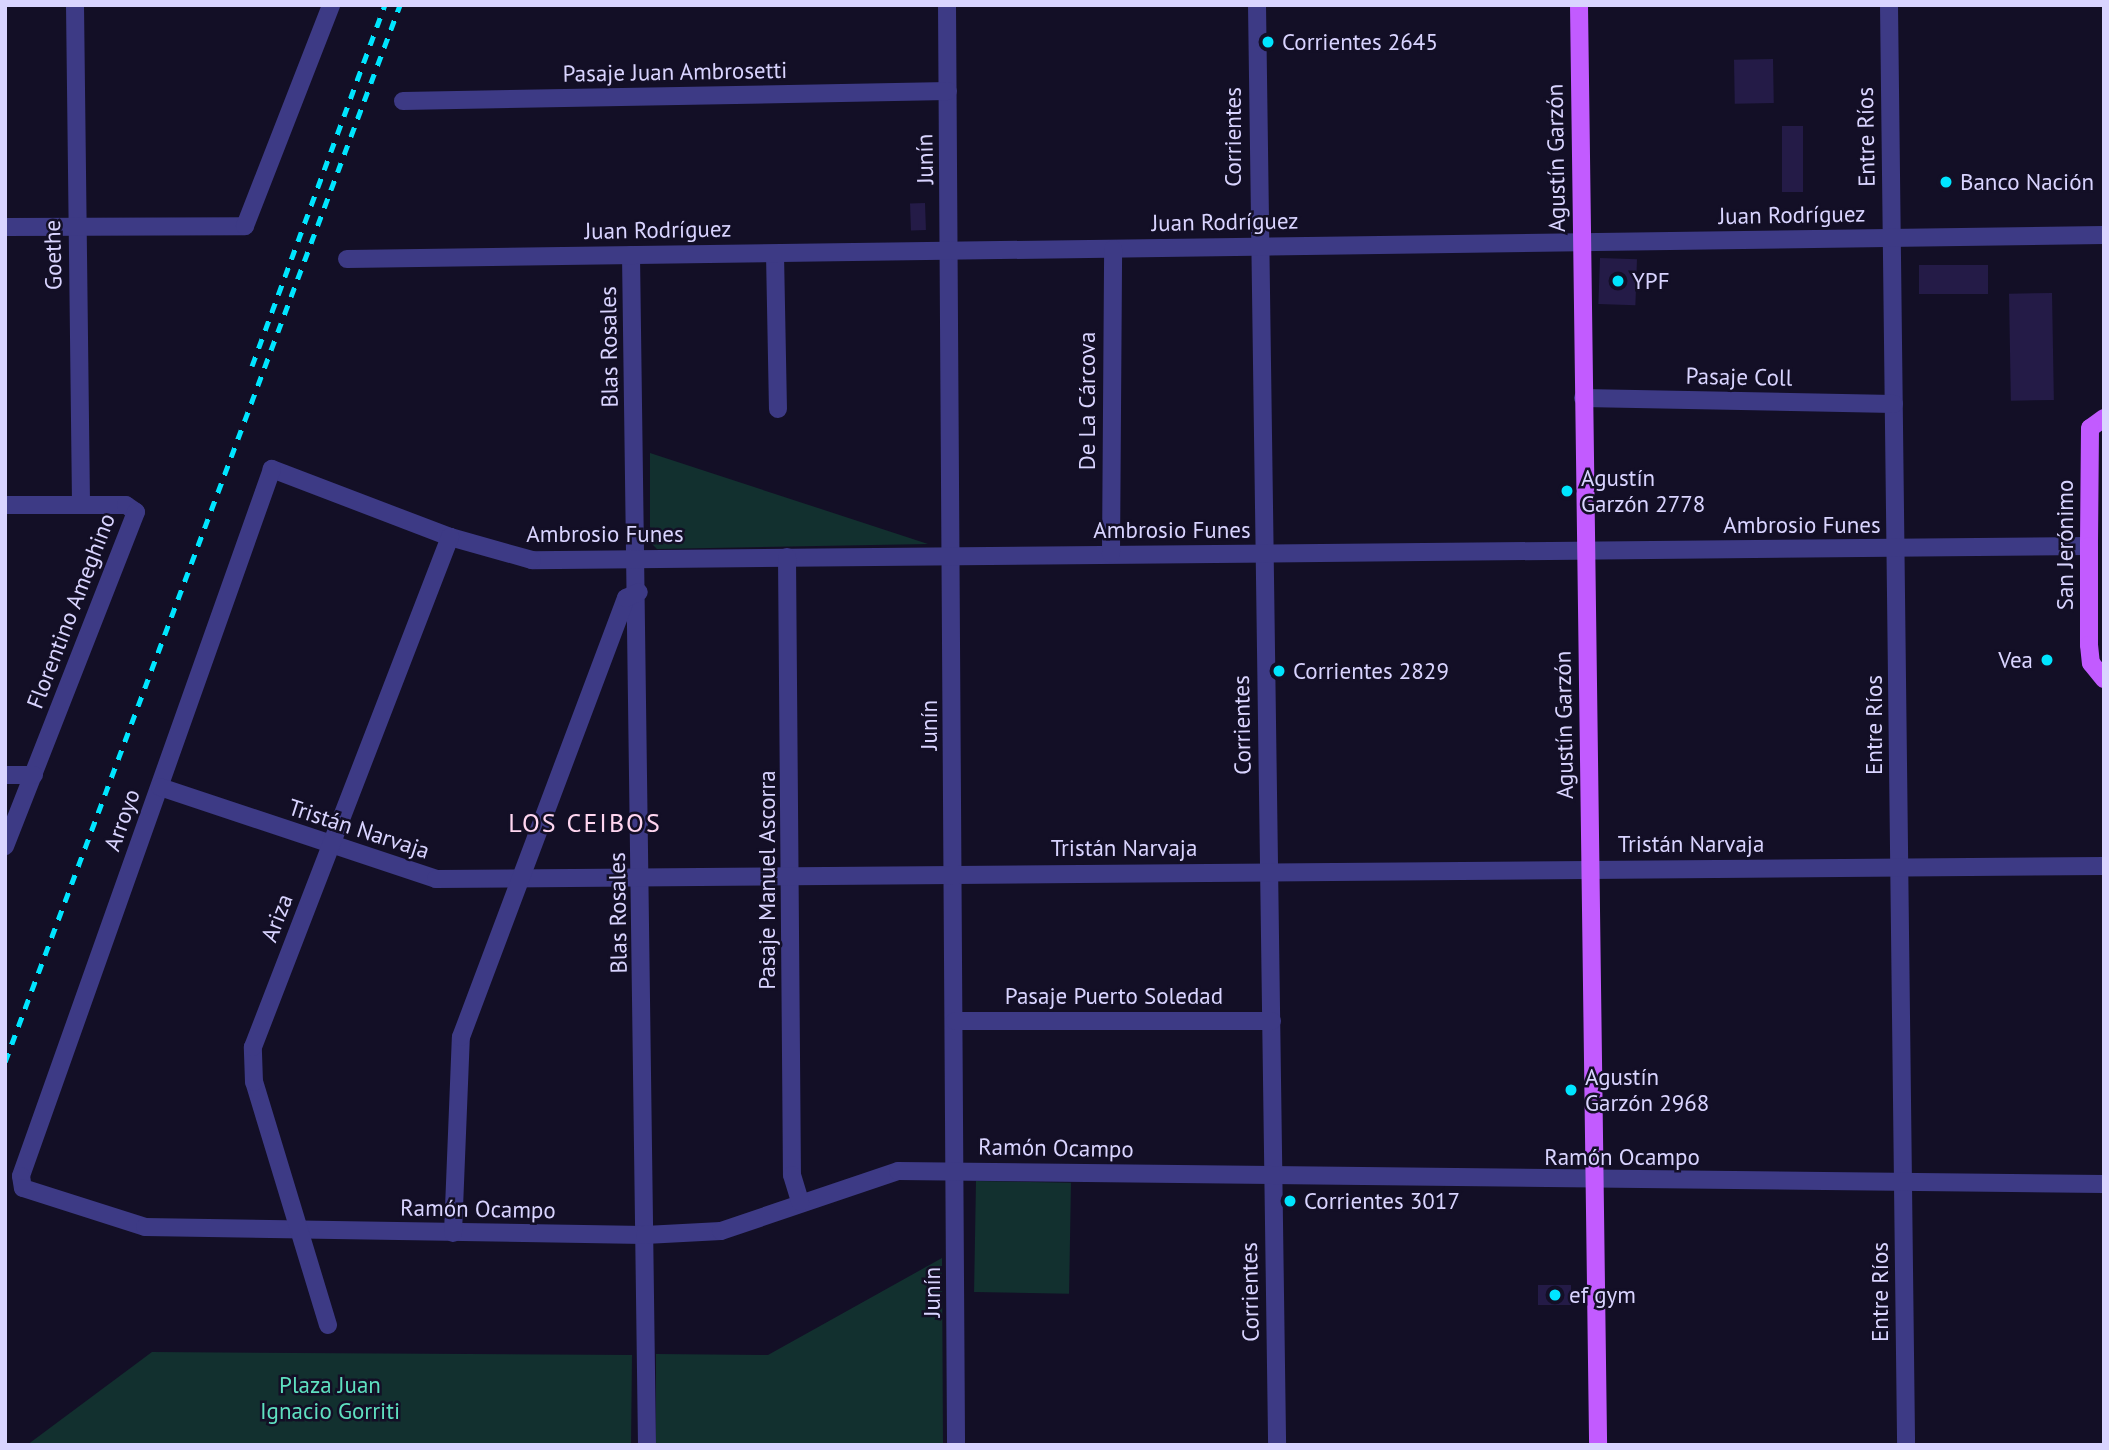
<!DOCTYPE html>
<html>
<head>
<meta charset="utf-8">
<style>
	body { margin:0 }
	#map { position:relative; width:2109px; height:1450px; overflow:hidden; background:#130f26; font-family:"PT Sans",sans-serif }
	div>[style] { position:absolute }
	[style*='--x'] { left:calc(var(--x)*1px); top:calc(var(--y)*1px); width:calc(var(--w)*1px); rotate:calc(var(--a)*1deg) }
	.green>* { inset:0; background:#12302f; transform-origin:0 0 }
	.building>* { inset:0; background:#241b47; transform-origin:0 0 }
	.minor>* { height:18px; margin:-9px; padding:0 9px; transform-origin:9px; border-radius:9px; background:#3d3a85 }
	.major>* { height:18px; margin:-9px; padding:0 9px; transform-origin:9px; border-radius:9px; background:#c25bff }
	.rail>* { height:5px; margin-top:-2.5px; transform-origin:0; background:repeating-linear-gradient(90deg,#00e5ff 0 10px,transparent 0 19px) }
	.dots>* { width:19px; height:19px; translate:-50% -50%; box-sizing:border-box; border:4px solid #130f26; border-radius:50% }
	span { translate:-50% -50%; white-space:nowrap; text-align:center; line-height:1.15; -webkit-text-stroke:5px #130f26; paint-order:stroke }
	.poi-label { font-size:23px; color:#d9d4ff }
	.left { translate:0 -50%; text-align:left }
	.right { translate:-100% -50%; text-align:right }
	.street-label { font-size:23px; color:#d9d4ff }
	.park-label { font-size:23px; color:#5fe0c0 }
	.quarter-label { font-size:26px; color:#ffd6f0; letter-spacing:2px }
	.frame { position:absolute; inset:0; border:7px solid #d9d4ff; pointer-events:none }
</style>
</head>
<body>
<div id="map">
	<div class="green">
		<div style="clip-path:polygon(650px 453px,928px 544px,657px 549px,650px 542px)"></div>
		<div style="left:976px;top:1181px;width:95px;height:111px;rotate:1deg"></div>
		<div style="clip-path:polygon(942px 1258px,943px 1445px,656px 1445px,656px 1354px,768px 1355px)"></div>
		<div style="clip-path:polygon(152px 1352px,632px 1355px,631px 1445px,27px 1445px)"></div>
	</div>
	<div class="building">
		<div style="left:1773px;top:59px;width:44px;height:39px;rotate:89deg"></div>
		<div style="left:1782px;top:126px;width:21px;height:66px"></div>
		<div style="left:925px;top:203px;width:27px;height:15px;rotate:88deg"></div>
		<div style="left:1600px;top:258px;width:37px;height:46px;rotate:2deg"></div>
		<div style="left:1919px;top:265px;width:69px;height:29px"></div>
		<div style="left:2052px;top:293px;width:107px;height:43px;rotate:89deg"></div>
		<div style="left:1538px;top:1285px;width:33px;height:20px"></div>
	</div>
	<div class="minor">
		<div style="--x:75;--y:5;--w:500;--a:89.31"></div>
		<div style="--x:947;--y:5;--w:1440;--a:89.64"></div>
		<div style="--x:1257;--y:5;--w:1440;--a:89.2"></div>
		<div style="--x:1889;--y:5;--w:1440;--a:89.32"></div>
		<div style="--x:403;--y:101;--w:545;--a:-1.05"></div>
		<div style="--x:5;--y:227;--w:240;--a:-0.2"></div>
		<div style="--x:245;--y:226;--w:237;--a:-68.7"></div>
		<div style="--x:775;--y:254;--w:155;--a:88.9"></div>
		<div style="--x:631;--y:255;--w:1190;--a:89.23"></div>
		<div style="--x:347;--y:259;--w:1757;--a:-0.78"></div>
		<div style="--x:1583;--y:398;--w:311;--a:1.1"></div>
		<div style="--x:5;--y:505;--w:121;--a:0"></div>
		<div style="--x:126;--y:505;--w:12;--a:35"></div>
		<div style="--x:136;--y:512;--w:359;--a:111.4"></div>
		<div style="--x:2089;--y:546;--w:1557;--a:179.48"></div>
		<div style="--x:532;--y:560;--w:85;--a:-164.3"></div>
		<div style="--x:450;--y:537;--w:191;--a:-159.1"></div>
		<div style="--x:272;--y:469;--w:750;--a:109.55"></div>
		<div style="--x:21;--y:1176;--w:12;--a:81"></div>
		<div style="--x:23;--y:1188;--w:128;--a:17.7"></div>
		<div style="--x:145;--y:1227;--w:500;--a:0.92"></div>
		<div style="--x:645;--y:1235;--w:76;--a:-3"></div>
		<div style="--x:721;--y:1231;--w:187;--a:-18.7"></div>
		<div style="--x:898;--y:1171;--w:1206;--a:0.62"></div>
		<div style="--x:1111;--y:554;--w:305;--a:-89.6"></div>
		<div style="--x:787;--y:557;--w:618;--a:89.54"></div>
		<div style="--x:792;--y:1175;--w:28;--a:73"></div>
		<div style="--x:5;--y:775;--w:29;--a:0"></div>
		<div style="--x:160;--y:787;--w:291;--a:18.4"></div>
		<div style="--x:436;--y:879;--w:1668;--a:-0.45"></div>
		<div style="--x:955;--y:1021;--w:317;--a:0"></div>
		<div style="--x:453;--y:1233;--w:196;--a:-87.7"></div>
		<div style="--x:461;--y:1037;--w:469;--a:-69.4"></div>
		<div style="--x:626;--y:598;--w:14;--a:-25"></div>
		<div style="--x:328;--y:1325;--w:254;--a:-106.9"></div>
		<div style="--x:254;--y:1082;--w:35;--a:-92"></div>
		<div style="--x:253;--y:1047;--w:547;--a:-68.88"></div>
	</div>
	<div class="major">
		<div style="--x:1579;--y:5;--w:1440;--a:89.24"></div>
		<div style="--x:2104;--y:418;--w:17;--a:144"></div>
		<div style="--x:2090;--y:428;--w:118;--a:90.5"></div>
		<div style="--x:2089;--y:546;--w:99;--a:90"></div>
		<div style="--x:2089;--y:645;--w:18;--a:84"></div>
		<div style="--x:2091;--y:663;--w:21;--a:51"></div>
	</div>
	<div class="rail">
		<div style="--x:252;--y:366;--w:385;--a:-69.8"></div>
		<div style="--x:5;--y:1062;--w:1128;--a:-69.51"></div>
	</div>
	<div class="dots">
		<div style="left:1268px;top:42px;background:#00e5ff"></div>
		<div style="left:1946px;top:182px;background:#00e5ff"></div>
		<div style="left:1618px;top:281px;background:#00e5ff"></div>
		<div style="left:1567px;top:491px;background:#00e5ff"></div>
		<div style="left:2047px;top:660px;background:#00e5ff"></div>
		<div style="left:1279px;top:671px;background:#00e5ff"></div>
		<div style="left:1571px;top:1090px;background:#00e5ff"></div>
		<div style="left:1290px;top:1201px;background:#00e5ff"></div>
		<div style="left:1555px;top:1295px;background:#00e5ff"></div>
	</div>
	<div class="poi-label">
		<span class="left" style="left:1282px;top:42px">Corrientes 2645</span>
		<span class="left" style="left:1960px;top:182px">Banco Nación</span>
		<span class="left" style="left:1632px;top:281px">YPF</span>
		<span class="left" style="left:1581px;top:491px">Agustín<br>Garzón 2778</span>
		<span class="right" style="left:2033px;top:660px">Vea</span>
		<span class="left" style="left:1293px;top:671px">Corrientes 2829</span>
		<span class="left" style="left:1585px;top:1090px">Agustín<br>Garzón 2968</span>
		<span class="left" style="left:1304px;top:1201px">Corrientes 3017</span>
		<span class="left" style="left:1569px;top:1295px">ef gym</span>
	</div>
	<div class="street-label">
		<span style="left:675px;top:72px;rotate:-1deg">Pasaje Juan Ambrosetti</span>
		<span style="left:1233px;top:137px;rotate:-90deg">Corrientes</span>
		<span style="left:1866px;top:137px;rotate:-91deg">Entre Ríos</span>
		<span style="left:1556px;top:158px;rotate:-91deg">Agustín Garzón</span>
		<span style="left:925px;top:159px;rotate:-91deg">Junín</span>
		<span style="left:1792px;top:215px;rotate:-1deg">Juan Rodríguez</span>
		<span style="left:1225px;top:222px;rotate:-1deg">Juan Rodríguez</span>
		<span style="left:658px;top:230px;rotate:-1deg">Juan Rodríguez</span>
		<span style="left:53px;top:255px;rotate:-91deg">Goethe</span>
		<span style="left:609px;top:347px;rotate:-91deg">Blas Rosales</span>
		<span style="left:1739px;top:377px;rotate:1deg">Pasaje Coll</span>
		<span style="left:1087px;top:401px;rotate:-90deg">De La Cárcova</span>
		<span style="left:1802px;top:525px">Ambrosio Funes</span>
		<span style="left:1172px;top:530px">Ambrosio Funes</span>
		<span style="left:605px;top:534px">Ambrosio Funes</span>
		<span style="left:2065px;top:545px;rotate:-90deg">San Jerónimo</span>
		<span style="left:71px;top:611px;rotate:-69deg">Florentino Ameghino</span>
		<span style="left:929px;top:725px;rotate:-90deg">Junín</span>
		<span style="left:1242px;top:725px;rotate:-91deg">Corrientes</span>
		<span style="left:1564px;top:725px;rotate:-91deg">Agustín Garzón</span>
		<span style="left:1874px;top:725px;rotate:-90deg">Entre Ríos</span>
		<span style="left:122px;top:820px;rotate:-70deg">Arroyo</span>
		<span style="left:359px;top:829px;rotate:18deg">Tristán Narvaja</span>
		<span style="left:1691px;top:844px">Tristán Narvaja</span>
		<span style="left:1124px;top:848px">Tristán Narvaja</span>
		<span style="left:767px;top:880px;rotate:-90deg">Pasaje Manuel Ascorra</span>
		<span style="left:618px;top:913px;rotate:-91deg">Blas Rosales</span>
		<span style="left:277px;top:918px;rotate:-69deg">Ariza</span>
		<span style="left:1114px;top:996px">Pasaje Puerto Soledad</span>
		<span style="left:1056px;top:1148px;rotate:1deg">Ramón Ocampo</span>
		<span style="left:1622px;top:1157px">Ramón Ocampo</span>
		<span style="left:478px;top:1209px;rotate:1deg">Ramón Ocampo</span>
		<span style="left:932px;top:1292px;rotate:-90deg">Junín</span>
		<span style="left:1250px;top:1292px;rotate:-91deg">Corrientes</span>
		<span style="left:1880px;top:1292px;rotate:-90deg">Entre Ríos</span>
	</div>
	<div class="park-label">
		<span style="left:330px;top:1398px">Plaza Juan<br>Ignacio Gorriti</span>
	</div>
	<div class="quarter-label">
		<span style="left:585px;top:823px">LOS CEIBOS</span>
	</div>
	<div class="frame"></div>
</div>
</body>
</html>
